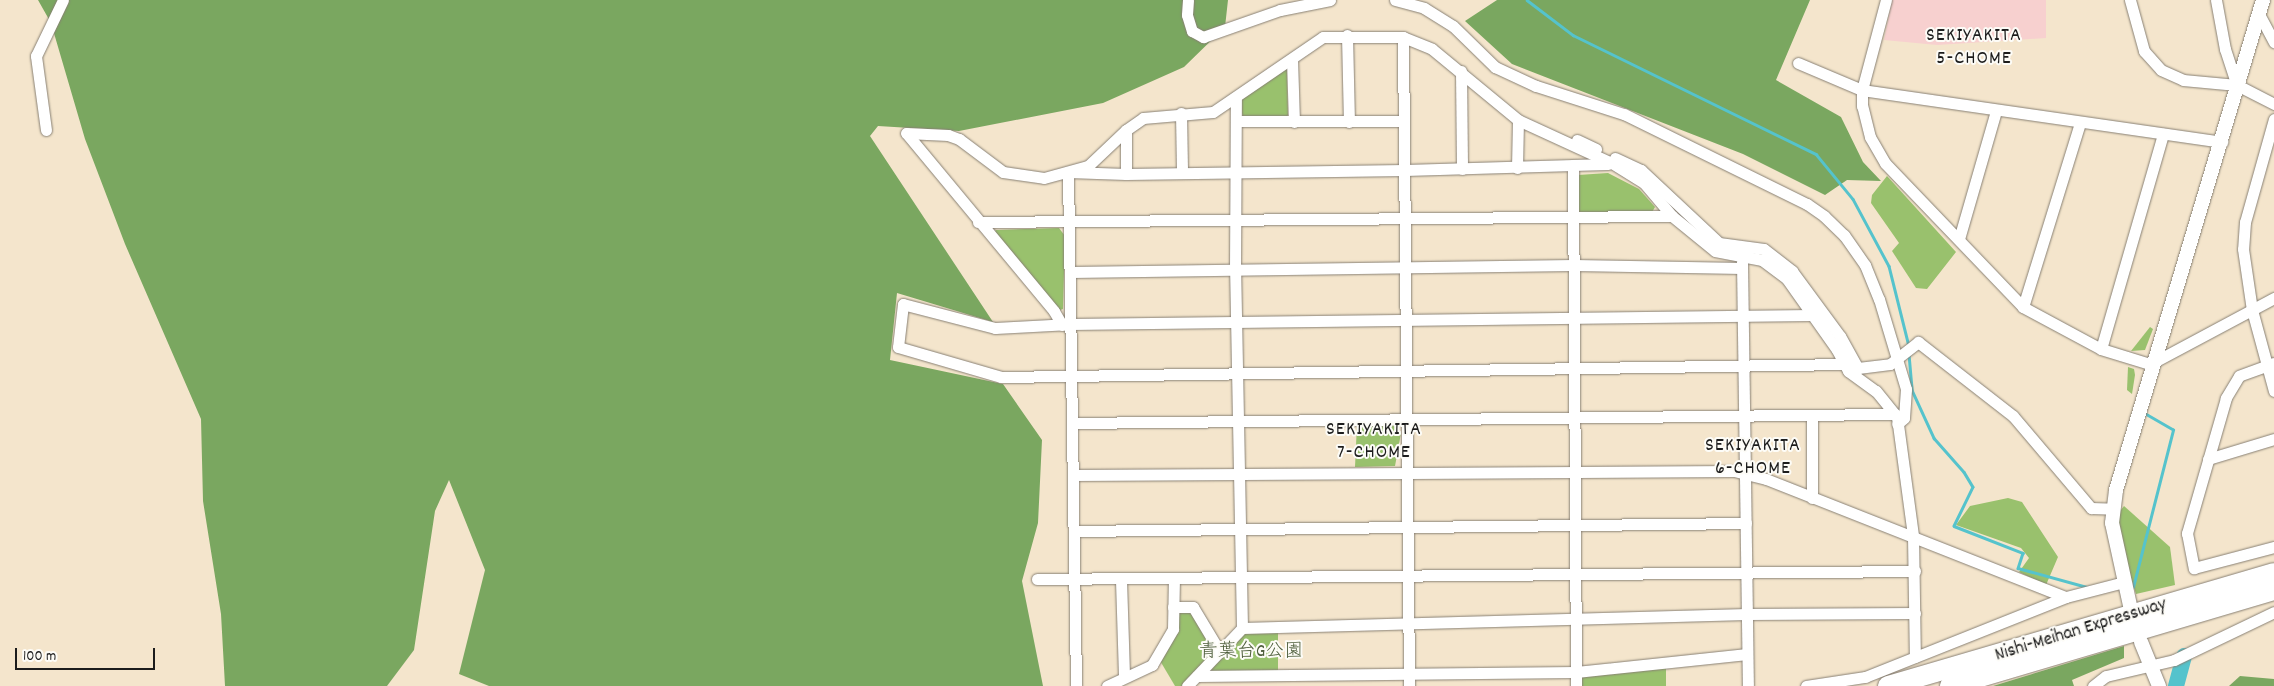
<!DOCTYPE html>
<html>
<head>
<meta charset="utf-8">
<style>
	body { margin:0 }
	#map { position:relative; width:2274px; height:686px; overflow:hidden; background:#f4e5cc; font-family:Dekko,"Klee One",sans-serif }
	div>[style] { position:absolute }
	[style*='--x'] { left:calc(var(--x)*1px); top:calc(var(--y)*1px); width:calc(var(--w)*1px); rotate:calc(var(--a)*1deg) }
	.built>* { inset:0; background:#f7d0cf }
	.green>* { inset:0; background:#99c16d }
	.forest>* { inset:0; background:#7aa760 }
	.stream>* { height:2.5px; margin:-1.25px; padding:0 1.25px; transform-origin:1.25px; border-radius:1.25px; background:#55c3cc }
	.river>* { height:16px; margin:-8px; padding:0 8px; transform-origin:8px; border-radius:8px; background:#55c3cc }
	.roads { filter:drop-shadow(0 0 1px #888074) drop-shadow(0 0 1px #888074) }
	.minor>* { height:11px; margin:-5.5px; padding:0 5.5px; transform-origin:5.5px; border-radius:5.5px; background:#fff }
	.tertiary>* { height:14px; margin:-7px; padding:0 7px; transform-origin:7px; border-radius:7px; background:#fff }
	.motorway>* { height:20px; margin:-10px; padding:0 10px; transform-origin:10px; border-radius:10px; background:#fff }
	span { translate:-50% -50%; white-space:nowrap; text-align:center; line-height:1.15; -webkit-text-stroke:4px #fdfcf7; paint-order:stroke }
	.street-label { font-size:19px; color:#1c1c1c }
	.park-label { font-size:19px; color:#4e5e3c }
	.neighbourhood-label { font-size:20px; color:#1c1c1c; letter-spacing:1px }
	.scale { position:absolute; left:15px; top:648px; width:140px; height:22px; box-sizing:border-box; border:2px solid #1c1c1c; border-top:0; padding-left:6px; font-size:15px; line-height:18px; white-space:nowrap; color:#1c1c1c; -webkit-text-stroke:4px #fdfcf7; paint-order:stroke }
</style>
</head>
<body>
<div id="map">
	<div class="built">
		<div style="clip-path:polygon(1892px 0,2046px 0,2046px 38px,1937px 45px,1884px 40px)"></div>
	</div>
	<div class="green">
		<div style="clip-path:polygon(1287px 67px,1288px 115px,1283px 120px,1243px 119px,1240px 101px)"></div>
		<div style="clip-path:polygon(1608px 173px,1639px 189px,1655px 207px,1651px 214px,1575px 214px,1578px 175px)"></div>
		<div style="clip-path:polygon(1887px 176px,1956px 252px,1927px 289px,1916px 288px,1892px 251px,1899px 243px,1871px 203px,1872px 195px)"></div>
		<div style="clip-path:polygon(1059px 228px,1065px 236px,1063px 309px,1057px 311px,992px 234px,996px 230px)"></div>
		<div style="clip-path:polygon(2150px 327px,2153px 329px,2145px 350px,2131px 351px)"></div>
		<div style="clip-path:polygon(2128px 367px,2134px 369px,2135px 375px,2132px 394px,2127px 390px)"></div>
		<div style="clip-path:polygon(1393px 423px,1401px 433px,1395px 466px,1355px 467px,1357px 424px)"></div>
		<div style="clip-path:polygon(2008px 498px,2022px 502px,2058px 557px,2046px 585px,2019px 572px,2029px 558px,2021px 548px,1956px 525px,1970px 506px)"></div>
		<div style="clip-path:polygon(2124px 506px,2170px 547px,2175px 585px,2136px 594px,2121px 547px,2117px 515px)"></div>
		<div style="clip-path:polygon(1176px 610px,1192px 611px,1216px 652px,1183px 686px,1175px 686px,1159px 659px)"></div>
		<div style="clip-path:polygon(1278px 631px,1278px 673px,1204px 673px,1242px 632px)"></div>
		<div style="clip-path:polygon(1666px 668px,1666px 686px,1579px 686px,1580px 676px)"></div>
	</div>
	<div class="forest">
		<div style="clip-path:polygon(38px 0,1228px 0,1225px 27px,1184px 67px,1103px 103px,959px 131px,878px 126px,870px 136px,993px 322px,897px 293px,890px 360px,1003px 384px,1042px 440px,1038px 523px,1022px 581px,1043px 686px,489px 686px,459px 674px,485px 570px,449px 480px,435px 511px,414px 650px,387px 686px,225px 686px,221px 614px,203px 501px,201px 419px,125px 244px,85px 139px,51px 23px)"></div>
		<div style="clip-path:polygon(1497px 0,1810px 0,1776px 80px,1841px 117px,1863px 162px,1881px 181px,1847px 180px,1825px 195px,1743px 154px,1512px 64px,1465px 21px)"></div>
		<div style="clip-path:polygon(2124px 646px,2124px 658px,2072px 680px,2074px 686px,1993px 686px)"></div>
		<div style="clip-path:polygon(2240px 676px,2274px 679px,2274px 686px,2229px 686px)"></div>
	</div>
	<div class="stream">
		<div style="--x:1527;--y:0;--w:58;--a:37.3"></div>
		<div style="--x:1573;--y:35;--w:271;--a:26.1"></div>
		<div style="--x:1816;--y:154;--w:58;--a:50.6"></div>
		<div style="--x:1853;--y:199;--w:76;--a:61.8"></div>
		<div style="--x:1889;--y:266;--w:82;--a:76"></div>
		<div style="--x:1909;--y:354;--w:36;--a:85"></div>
		<div style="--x:1912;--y:390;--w:53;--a:65.4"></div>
		<div style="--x:1934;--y:438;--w:45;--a:48.6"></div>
		<div style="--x:1964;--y:472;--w:17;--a:59"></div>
		<div style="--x:1973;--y:487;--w:43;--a:116"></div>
		<div style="--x:1954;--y:526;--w:74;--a:21.4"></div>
		<div style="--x:2023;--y:553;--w:16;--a:108"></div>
		<div style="--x:2018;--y:568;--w:72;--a:15.4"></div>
		<div style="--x:2130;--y:587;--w:3;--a:0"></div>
		<div style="--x:2133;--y:587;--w:162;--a:-75.7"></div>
		<div style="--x:2173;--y:430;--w:32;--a:-150"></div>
	</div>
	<div class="river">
		<div style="--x:2176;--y:686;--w:31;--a:-75"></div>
	</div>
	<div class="roads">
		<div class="minor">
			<div style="--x:1188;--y:0;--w:15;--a:94"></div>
			<div style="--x:1187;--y:15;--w:17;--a:73"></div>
			<div style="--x:1192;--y:31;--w:13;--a:29"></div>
			<div style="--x:1203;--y:37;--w:82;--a:-19.3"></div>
			<div style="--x:1280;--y:10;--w:51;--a:-11.3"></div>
			<div style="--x:1395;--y:0;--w:30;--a:15"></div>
			<div style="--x:1424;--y:8;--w:34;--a:32"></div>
			<div style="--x:1453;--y:26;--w:59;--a:44.3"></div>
			<div style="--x:1495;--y:67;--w:45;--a:24.9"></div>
			<div style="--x:1536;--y:86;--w:92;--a:17.7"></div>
			<div style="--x:1624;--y:114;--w:204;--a:26.2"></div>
			<div style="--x:1807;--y:204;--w:21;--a:35"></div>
			<div style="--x:1824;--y:216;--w:28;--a:44"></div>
			<div style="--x:1844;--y:235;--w:37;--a:55"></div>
			<div style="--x:1865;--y:265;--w:37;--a:68"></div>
			<div style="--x:1879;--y:299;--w:94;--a:73.3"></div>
			<div style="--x:1906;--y:389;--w:29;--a:94"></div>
			<div style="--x:1904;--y:418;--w:9;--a:139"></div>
			<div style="--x:2130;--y:0;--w:53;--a:74.6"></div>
			<div style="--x:2144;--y:51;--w:25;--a:48"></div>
			<div style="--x:2161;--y:70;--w:24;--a:24"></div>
			<div style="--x:2183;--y:80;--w:54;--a:5.3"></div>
			<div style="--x:2237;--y:85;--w:42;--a:27.2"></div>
			<div style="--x:2216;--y:0;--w:50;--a:79.6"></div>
			<div style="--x:2225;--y:49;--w:38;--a:72"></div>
			<div style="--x:2259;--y:14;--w:32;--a:62"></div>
			<div style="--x:1347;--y:35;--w:87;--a:88.7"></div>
			<div style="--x:1403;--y:37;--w:649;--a:89.47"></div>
			<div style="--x:1292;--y:59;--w:63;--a:88.2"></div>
			<div style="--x:1798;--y:63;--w:69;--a:22.9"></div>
			<div style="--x:1862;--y:90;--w:93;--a:-75.1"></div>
			<div style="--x:1461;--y:71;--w:98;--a:89.4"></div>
			<div style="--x:1181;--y:113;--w:60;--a:89"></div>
			<div style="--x:2274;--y:119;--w:107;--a:105.7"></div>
			<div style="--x:2245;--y:222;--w:27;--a:94"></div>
			<div style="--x:2243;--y:249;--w:62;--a:81.6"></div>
			<div style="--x:2252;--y:310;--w:84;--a:74.8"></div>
			<div style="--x:1237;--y:121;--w:167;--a:0"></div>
			<div style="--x:46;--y:130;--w:75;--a:-97.7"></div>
			<div style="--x:36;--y:56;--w:62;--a:-64.3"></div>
			<div style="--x:1126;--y:130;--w:21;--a:-35"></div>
			<div style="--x:1143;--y:118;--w:70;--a:-4.9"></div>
			<div style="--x:1213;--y:112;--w:133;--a:-34.3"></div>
			<div style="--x:1323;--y:37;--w:80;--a:0"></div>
			<div style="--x:1403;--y:37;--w:31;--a:22"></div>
			<div style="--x:1432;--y:49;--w:112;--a:39.5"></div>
			<div style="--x:1518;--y:120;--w:103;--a:24.6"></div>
			<div style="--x:1612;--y:163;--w:38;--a:32"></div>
			<div style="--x:1644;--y:183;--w:43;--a:49.7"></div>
			<div style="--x:1672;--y:216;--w:55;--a:39.1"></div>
			<div style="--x:1715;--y:251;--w:48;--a:10.8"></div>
			<div style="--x:1762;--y:260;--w:31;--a:37"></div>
			<div style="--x:1787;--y:279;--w:87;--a:54.8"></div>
			<div style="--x:1837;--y:350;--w:24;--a:62"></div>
			<div style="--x:1848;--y:371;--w:34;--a:36"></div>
			<div style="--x:1876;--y:391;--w:33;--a:51"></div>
			<div style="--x:1897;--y:417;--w:120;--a:82.3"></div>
			<div style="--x:1913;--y:536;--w:121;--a:89.1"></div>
			<div style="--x:1577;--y:140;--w:21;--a:25"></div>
			<div style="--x:1615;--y:158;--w:29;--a:25"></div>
			<div style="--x:1641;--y:170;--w:107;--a:43.1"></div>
			<div style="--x:1719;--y:243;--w:45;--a:7.6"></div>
			<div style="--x:1764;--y:249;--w:36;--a:38"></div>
			<div style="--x:1792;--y:271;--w:81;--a:53.6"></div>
			<div style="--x:1840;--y:336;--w:37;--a:61"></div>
			<div style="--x:1858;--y:368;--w:32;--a:-7"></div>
			<div style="--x:1890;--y:364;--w:36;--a:-38"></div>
			<div style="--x:1918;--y:342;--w:120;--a:37.9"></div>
			<div style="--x:2013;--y:416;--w:121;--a:49.7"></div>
			<div style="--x:2091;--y:508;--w:23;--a:2"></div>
			<div style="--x:1573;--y:165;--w:521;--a:89.67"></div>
			<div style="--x:1517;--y:168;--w:48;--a:-88.8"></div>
			<div style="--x:978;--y:222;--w:694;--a:-0.5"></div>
			<div style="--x:1959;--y:239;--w:133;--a:-73.9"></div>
			<div style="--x:1742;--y:262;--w:424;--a:89.2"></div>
			<div style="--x:1071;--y:272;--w:502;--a:-0.8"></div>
			<div style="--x:1573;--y:265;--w:169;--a:1"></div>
			<div style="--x:2023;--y:307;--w:193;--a:-72.8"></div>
			<div style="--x:1812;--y:315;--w:742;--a:179.31"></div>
			<div style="--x:1070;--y:324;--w:75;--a:176.9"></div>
			<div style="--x:995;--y:328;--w:95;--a:-165.4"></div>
			<div style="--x:903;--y:304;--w:43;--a:96.6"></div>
			<div style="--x:898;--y:347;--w:107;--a:16.2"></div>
			<div style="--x:1001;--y:377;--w:843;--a:-0.88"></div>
			<div style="--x:1062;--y:325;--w:16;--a:-120"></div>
			<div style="--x:1054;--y:311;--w:231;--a:-129.7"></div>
			<div style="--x:906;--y:133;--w:42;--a:2.7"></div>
			<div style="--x:948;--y:135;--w:12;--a:20"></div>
			<div style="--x:959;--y:139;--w:55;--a:36.9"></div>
			<div style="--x:1003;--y:172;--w:41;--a:8.3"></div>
			<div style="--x:1044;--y:178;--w:46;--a:-15.3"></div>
			<div style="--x:1088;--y:166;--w:52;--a:-43.5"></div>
			<div style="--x:1126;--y:130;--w:44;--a:90"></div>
			<div style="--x:2101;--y:349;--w:224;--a:-73.9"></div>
			<div style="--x:2156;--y:361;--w:134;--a:-28.1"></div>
			<div style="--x:2274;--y:363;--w:37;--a:160"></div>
			<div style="--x:2239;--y:376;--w:26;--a:121"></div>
			<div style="--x:2226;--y:398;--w:141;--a:106.1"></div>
			<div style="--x:2187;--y:533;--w:36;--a:79"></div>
			<div style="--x:2194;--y:568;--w:83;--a:-14.7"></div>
			<div style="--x:2153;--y:365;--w:54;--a:-162.9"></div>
			<div style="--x:2101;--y:349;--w:89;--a:-151.7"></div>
			<div style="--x:2023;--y:307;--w:199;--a:-133.8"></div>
			<div style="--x:1885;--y:163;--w:30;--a:-120"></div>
			<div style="--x:1870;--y:137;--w:32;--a:-104"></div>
			<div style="--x:1862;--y:106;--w:16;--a:-90"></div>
			<div style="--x:1862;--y:90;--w:364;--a:8.2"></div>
			<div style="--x:1072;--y:423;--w:823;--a:-0.63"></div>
			<div style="--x:2208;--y:459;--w:69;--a:-16.9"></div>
			<div style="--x:1073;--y:475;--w:661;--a:-0.35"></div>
			<div style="--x:1734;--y:471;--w:33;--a:14"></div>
			<div style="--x:1766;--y:479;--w:322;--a:21.5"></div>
			<div style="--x:2066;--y:597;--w:60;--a:-14.5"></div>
			<div style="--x:1812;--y:498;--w:83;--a:-90"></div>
			<div style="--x:1074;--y:531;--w:672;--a:-0.68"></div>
			<div style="--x:1037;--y:579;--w:878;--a:-0.52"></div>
			<div style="--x:1121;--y:580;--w:97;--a:88.2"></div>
			<div style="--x:1173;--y:607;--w:20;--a:0"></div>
			<div style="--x:1193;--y:607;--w:52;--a:59"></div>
			<div style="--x:1242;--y:628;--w:505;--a:-1.59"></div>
			<div style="--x:1747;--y:614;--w:168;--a:-0.3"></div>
			<div style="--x:1197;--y:676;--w:379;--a:-0.6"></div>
			<div style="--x:1576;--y:672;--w:172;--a:-6"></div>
			<div style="--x:1076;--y:686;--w:514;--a:-90.89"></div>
			<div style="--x:1068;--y:172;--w:58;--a:2"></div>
			<div style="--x:1126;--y:174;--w:279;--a:-0.8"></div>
			<div style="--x:1405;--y:170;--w:203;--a:-1.7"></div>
			<div style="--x:1107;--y:686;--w:50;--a:-25"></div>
			<div style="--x:1152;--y:665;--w:42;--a:-59.7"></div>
			<div style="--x:1173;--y:629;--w:50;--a:-88.9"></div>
			<div style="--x:1187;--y:686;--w:80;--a:-46.5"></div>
			<div style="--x:1242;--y:628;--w:357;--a:-91.1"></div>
			<div style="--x:1235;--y:271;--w:174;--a:-89.7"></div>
			<div style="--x:1806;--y:686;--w:60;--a:-8.7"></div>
			<div style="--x:1865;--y:677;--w:216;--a:-21.7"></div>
			<div style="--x:2093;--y:686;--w:16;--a:-38"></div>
			<div style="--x:2106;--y:676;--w:70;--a:-13.2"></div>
			<div style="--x:2174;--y:660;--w:111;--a:-25.6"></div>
		</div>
		<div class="tertiary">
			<div style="--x:2131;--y:610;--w:89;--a:-102.3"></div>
			<div style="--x:2112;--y:523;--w:33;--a:-83"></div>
			<div style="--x:2116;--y:490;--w:512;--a:-73.3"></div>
			<div style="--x:2141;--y:642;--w:48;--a:67.8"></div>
		</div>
		<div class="motorway">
			<div style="--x:1888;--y:686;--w:402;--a:-16.3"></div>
			<div style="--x:1950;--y:686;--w:338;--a:-16.5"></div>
		</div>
	</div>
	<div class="street-label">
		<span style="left:2081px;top:631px;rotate:-17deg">Nishi-Meihan Expressway</span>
	</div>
	<div class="park-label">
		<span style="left:1251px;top:653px">青葉台G公園</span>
	</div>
	<div class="neighbourhood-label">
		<span style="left:1974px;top:48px">SEKIYAKITA<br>5-CHOME</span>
		<span style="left:1374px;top:442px">SEKIYAKITA<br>7-CHOME</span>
		<span style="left:1753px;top:458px">SEKIYAKITA<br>6-CHOME</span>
	</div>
	<div class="scale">100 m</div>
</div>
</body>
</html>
